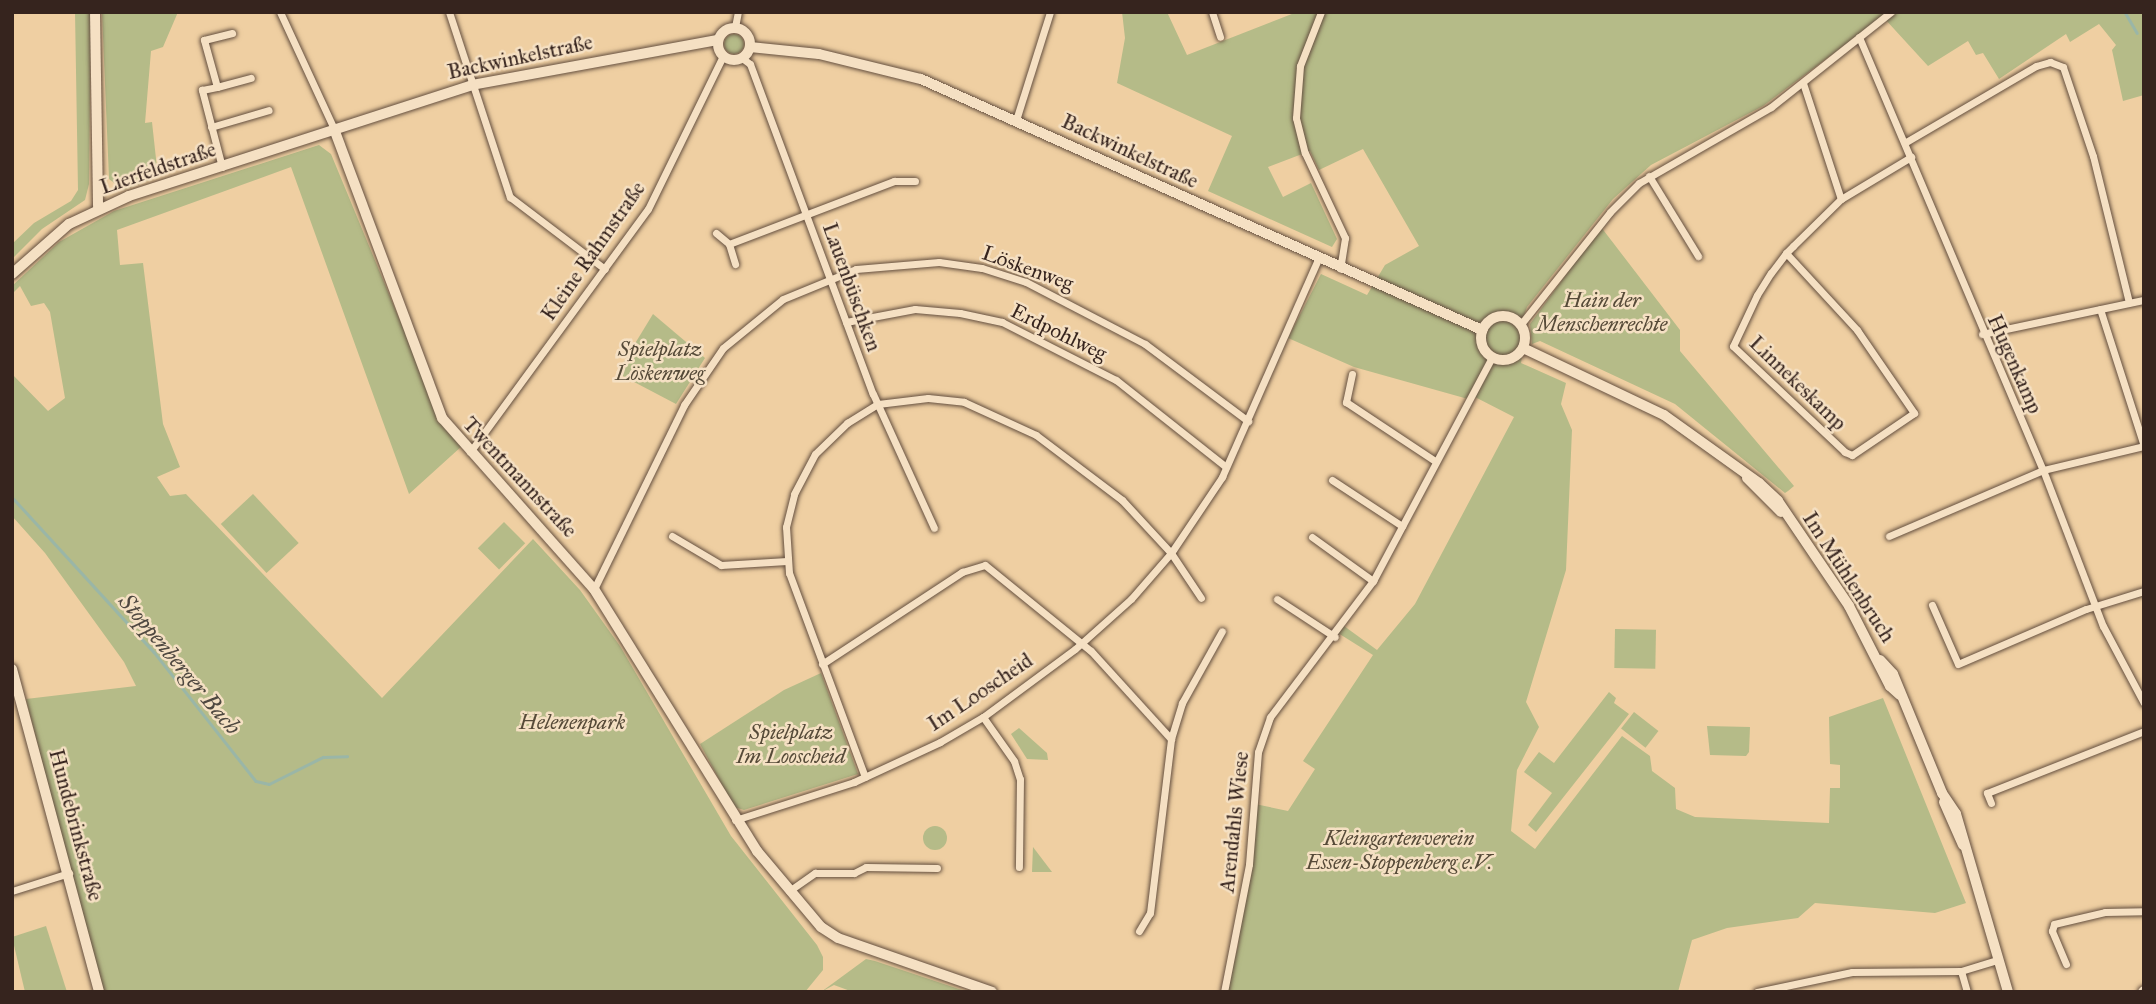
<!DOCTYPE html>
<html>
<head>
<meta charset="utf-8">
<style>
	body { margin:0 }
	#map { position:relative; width:2156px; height:1004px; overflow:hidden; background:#efcfa2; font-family:"IM FELL Great Primer",serif }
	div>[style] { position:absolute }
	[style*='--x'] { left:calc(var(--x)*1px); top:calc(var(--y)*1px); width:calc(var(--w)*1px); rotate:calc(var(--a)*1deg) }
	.green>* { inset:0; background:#b5bb88; transform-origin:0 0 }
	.round { border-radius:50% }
	.stream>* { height:2.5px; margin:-1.25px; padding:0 1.25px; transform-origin:1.25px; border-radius:1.25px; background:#9ab6a7 }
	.roads { filter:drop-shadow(0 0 2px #644f3f) drop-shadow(0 0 2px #644f3f) }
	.street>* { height:7px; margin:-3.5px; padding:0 3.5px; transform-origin:3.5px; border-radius:3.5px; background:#f5e0c3 }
	.secondary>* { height:10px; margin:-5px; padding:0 5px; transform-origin:5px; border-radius:5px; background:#f5e0c3 }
	.secondary>.ring { margin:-5px; padding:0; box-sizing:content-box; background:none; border:10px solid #f5e0c3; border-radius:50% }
	.tram>* { height:2px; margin:-1px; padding:0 1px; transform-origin:1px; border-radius:1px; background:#36241e }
	span { translate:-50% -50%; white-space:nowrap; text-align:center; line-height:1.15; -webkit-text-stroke:5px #f5e0c3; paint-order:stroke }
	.street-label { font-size:21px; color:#36241e }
	.park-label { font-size:21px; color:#564a38; font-style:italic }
	.water-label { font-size:23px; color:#4f4840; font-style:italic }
	.frame { position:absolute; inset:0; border:14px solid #36241e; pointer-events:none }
</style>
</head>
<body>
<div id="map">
	<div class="green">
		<div style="clip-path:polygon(75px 12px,91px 12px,89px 184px,85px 200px,42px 229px,12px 259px,12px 244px,34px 223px,71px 201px,78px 190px)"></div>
		<div style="clip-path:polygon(102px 12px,178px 12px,163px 47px,151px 51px,145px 123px,152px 122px,158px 177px,123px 190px,109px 179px)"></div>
		<div style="clip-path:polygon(1122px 12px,1167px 12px,1187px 55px,1297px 12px,1889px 12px,1763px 106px,1651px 165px,1613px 199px,1527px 307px,1521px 324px,1525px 338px,1521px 363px,1566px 383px,1561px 404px,1572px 430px,1566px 570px,1526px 702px,1539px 727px,1517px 770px,1511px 831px,1535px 849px,1622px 736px,1650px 756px,1652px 771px,1675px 788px,1676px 809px,1695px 817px,1829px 823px,1830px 788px,1840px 788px,1840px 765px,1830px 764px,1829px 717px,1883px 698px,1966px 903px,1935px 913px,1815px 903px,1798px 918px,1727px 928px,1692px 940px,1678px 992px,1226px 992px,1238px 946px,1255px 804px,1288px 811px,1315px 769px,1303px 761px,1373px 655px,1338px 633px,1344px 626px,1377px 650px,1415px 604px,1514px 417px,1471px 395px,1468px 399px,1354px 367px,1288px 338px,1321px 274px,1367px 295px,1385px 265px,1419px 246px,1363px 149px,1319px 170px,1310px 151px,1268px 167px,1283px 197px,1311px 183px,1337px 239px,1332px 247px,1208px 191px,1232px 136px,1117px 83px,1125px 38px)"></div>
		<div style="clip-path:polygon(1893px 12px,2144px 12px,2144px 95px,2123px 101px,2112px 50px,2116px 45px,2099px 24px,2070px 42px,2066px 34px,1999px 79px,1983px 53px,1976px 55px,1968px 41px,1928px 66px,1884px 18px)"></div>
		<div class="round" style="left:724px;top:34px;width:20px;height:20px"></div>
		<div style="clip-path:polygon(319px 145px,331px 154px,427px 386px,462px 446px,409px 494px,291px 167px,117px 230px,120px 265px,143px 263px,163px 424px,180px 467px,157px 477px,170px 496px,186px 494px,382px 698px,533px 539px,580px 590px,620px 646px,731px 836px,817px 945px,823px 957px,823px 970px,805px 992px,101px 992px,26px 699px,136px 686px,124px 662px,45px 553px,12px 516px,12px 374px,48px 411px,65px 398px,50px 312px,44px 303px,31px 306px,20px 286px,12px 294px,12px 286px,59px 242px,114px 211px)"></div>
		<div style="clip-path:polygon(1601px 227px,1680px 330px,1680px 351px,1794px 486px,1788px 491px,1785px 493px,1675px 404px,1540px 341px,1532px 344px,1530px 324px)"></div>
		<div style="clip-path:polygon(653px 314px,705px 358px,676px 404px,617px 373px)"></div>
		<div style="left:253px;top:494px;width:67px;height:44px;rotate:47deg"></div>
		<div style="left:504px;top:522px;width:30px;height:37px;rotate:45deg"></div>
		<div style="left:1615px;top:629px;width:41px;height:39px;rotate:1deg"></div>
		<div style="clip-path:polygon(821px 673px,858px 774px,744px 810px,734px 807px,700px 744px,784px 690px)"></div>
		<div style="clip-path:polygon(1609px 692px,1616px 698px,1614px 703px,1629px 714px,1536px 832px,1528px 825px,1552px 793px,1524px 772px,1539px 752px,1554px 763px)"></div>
		<div style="left:1634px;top:712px;width:31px;height:21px;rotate:38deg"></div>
		<div style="clip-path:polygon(1707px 726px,1750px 727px,1749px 752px,1746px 756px,1710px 755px)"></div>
		<div style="clip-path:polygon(1019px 728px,1047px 753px,1048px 760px,1027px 759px,1011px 734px)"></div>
		<div class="round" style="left:923px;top:826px;width:24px;height:24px"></div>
		<div style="clip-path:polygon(1033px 847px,1052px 872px,1032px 872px)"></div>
		<div style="clip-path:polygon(46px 926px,67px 992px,25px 992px,12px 937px)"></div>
		<div style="clip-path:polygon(866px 959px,875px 961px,968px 992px,853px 992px,834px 985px,821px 992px)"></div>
	</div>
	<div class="stream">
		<div style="--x:2125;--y:12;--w:24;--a:60"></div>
		<div style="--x:12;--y:497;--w:210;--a:47.5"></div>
		<div style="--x:154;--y:652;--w:164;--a:51.7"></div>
		<div style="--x:256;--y:781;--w:13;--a:13"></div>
		<div style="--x:269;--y:784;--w:60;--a:-26.6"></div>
		<div style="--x:323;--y:757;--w:24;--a:-2"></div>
	</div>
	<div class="roads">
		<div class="street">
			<div style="--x:280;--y:12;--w:129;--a:65.2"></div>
			<div style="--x:449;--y:12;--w:195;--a:71.8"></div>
			<div style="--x:510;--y:197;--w:119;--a:37.2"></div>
			<div style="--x:1212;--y:12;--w:26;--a:72"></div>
			<div style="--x:1321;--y:12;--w:58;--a:111.3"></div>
			<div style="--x:1300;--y:66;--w:52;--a:94.4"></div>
			<div style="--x:1296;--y:118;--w:36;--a:76"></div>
			<div style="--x:1305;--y:153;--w:94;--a:64.8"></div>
			<div style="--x:1345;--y:238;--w:31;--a:99"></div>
			<div style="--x:735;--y:27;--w:15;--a:-79"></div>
			<div style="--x:1859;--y:37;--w:470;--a:67"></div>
			<div style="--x:2043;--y:470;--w:167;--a:69"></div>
			<div style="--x:2103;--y:626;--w:87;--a:62"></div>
			<div style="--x:742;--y:58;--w:10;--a:37"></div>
			<div style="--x:750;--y:64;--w:352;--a:69.6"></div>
			<div style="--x:873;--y:394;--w:147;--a:65.5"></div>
			<div style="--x:1803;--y:83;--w:122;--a:71.9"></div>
			<div style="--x:217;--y:87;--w:35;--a:-15"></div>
			<div style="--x:1016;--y:120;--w:113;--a:-72.5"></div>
			<div style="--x:211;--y:127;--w:60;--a:-16.3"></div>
			<div style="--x:1906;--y:142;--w:151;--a:-30.3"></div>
			<div style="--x:2036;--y:66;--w:15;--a:-16"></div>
			<div style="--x:2050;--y:62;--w:14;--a:21"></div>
			<div style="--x:2063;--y:67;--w:94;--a:71.4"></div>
			<div style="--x:2093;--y:156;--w:151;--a:76.2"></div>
			<div style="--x:222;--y:167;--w:80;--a:-104.6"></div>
			<div style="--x:202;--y:90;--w:15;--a:-11"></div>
			<div style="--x:217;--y:87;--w:49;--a:-105.5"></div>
			<div style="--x:204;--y:40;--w:29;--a:-14"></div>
			<div style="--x:1649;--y:176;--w:94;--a:58.5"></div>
			<div style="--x:716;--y:233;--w:17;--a:40"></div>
			<div style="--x:729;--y:244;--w:21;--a:73"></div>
			<div style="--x:729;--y:244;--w:177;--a:-20.9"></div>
			<div style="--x:894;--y:181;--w:21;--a:0"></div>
			<div style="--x:1786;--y:253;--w:105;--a:47.3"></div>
			<div style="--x:1857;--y:330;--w:101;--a:55.5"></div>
			<div style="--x:1914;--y:413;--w:75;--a:145.9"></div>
			<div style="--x:1852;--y:455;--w:8;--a:-157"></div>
			<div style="--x:1845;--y:452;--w:154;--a:-136.6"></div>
			<div style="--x:1733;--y:346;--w:56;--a:-64.8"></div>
			<div style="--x:1757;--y:295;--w:26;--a:-58"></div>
			<div style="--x:1771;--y:273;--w:25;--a:-53"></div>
			<div style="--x:1786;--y:253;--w:10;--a:-45"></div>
			<div style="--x:1793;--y:246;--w:67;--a:-44.4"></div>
			<div style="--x:1841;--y:199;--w:82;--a:-31"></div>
			<div style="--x:2100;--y:309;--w:144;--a:72.2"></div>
			<div style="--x:846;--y:322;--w:70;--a:-10.7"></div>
			<div style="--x:915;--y:309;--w:45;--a:5.1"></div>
			<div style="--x:960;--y:313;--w:43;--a:12.1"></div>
			<div style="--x:1002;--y:322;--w:128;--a:27"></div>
			<div style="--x:1116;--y:380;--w:140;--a:38.3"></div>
			<div style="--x:1521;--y:324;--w:143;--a:-51.5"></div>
			<div style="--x:1610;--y:212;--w:41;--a:-45"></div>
			<div style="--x:1639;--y:183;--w:152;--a:-29.9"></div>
			<div style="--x:1771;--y:107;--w:153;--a:-38.4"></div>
			<div style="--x:1982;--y:334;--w:166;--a:-11.9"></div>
			<div style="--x:1352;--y:374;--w:29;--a:102"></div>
			<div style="--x:1346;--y:402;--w:107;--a:33.5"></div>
			<div style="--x:470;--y:452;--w:301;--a:-53.8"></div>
			<div style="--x:648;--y:209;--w:170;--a:-63.9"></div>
			<div style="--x:1332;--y:480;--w:84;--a:33.3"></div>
			<div style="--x:672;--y:536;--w:57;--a:30.6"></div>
			<div style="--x:721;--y:565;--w:66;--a:-3.5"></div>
			<div style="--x:1889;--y:536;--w:168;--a:-23.2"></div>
			<div style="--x:2043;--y:470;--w:104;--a:-13.4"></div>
			<div style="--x:1312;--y:537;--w:75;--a:35.8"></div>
			<div style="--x:594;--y:589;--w:205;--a:-63.9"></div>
			<div style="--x:684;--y:405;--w:69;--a:-55.6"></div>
			<div style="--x:723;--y:348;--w:77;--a:-39.2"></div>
			<div style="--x:783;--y:299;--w:79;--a:-22.3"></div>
			<div style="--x:856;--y:269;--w:83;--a:-4.8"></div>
			<div style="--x:939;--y:262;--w:43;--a:7.9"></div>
			<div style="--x:982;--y:268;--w:46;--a:17.7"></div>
			<div style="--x:1026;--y:282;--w:134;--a:27.5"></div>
			<div style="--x:1145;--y:344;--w:129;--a:36.8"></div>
			<div style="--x:1277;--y:599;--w:69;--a:33.2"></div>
			<div style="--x:1932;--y:605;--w:64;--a:66.2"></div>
			<div style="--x:1958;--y:664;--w:139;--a:-23.3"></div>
			<div style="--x:2086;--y:609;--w:61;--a:-17.2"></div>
			<div style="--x:822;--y:664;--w:168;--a:-33.3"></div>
			<div style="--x:962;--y:572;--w:24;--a:-17"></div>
			<div style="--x:985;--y:565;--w:136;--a:39.1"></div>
			<div style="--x:1091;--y:651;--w:119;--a:47.7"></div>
			<div style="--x:983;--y:717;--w:54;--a:54.8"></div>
			<div style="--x:1014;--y:761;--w:19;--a:72"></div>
			<div style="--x:1020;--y:779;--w:88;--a:90.7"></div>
			<div style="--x:865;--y:777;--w:218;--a:-110.4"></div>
			<div style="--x:789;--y:573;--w:46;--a:-93.7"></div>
			<div style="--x:786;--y:527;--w:34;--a:-76"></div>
			<div style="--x:794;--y:494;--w:45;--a:-62.3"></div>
			<div style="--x:815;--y:454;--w:45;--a:-44.1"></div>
			<div style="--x:847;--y:423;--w:36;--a:-32"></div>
			<div style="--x:878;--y:404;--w:50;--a:-6.8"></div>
			<div style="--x:928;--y:398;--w:36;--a:6"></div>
			<div style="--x:964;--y:402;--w:79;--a:24.6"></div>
			<div style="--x:1036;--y:435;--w:108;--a:37.1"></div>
			<div style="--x:1122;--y:500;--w:72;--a:47.2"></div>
			<div style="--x:1171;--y:553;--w:54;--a:56.3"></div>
			<div style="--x:1991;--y:803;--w:11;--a:-112"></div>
			<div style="--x:1987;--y:793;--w:169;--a:-21.5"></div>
			<div style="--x:735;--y:820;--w:125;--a:-17.7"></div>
			<div style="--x:854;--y:782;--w:95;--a:-24.9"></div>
			<div style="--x:940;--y:742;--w:50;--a:-30.2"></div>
			<div style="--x:983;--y:717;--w:114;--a:-36.5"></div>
			<div style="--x:1075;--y:649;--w:75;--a:-41.8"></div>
			<div style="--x:1131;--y:599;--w:61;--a:-49"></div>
			<div style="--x:1171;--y:553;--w:92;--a:-56.1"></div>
			<div style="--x:1222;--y:477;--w:238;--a:-66.2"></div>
			<div style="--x:12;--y:891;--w:60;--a:-17.5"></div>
			<div style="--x:789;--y:891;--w:32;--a:-35"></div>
			<div style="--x:815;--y:873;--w:39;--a:0"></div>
			<div style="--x:854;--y:873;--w:13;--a:-27"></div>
			<div style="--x:866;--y:867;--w:71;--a:0.8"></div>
			<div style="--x:1139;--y:931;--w:21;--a:-59"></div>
			<div style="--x:1150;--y:913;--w:175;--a:-83.1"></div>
			<div style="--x:1171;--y:739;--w:38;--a:-73"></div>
			<div style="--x:1182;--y:703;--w:82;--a:-60.9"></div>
			<div style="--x:2066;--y:964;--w:36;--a:-113"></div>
			<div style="--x:2052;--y:931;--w:7;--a:-74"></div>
			<div style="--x:2054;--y:924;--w:52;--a:-13.2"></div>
			<div style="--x:2105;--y:912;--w:39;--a:-1"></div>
			<div style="--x:1961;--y:971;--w:22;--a:74"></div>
			<div style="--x:1224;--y:992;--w:130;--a:-78.9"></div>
			<div style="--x:1249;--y:864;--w:112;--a:-85.4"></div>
			<div style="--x:1258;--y:752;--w:37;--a:-71"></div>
			<div style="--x:1270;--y:717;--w:171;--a:-52.9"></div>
			<div style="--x:1373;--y:581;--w:254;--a:-62"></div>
			<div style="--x:1757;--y:992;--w:97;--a:-11.9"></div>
			<div style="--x:1852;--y:972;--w:109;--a:-0.5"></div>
			<div style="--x:1961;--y:971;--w:39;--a:-17"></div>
		</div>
		<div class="secondary">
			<div style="--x:95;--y:12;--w:196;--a:89.1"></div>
			<div class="ring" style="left:718px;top:28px;width:22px;height:22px"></div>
			<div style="--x:750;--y:47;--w:69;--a:5.8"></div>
			<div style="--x:819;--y:54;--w:105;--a:13.8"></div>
			<div style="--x:921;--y:79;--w:615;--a:24.1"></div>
			<div style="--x:334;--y:129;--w:309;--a:69.5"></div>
			<div style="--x:442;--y:418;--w:229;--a:48.4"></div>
			<div style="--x:594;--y:589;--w:309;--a:58.1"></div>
			<div style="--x:757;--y:851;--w:99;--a:49.9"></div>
			<div style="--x:821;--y:927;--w:20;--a:33"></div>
			<div style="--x:838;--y:938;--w:163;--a:19.3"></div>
			<div style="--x:12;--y:274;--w:76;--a:-41.3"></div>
			<div style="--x:69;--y:224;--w:66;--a:-25"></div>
			<div style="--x:129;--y:196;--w:361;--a:-17.9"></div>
			<div style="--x:472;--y:85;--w:250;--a:-10.4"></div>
			<div class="ring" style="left:1481px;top:316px;width:34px;height:34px"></div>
			<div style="--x:1523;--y:348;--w:156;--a:25.4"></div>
			<div style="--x:1664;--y:415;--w:117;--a:35.6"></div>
			<div style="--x:1759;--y:483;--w:26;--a:43"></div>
			<div style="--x:1778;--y:501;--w:127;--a:55.9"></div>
			<div style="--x:1849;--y:606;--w:90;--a:62.9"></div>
			<div style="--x:1890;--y:686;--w:13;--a:42"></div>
			<div style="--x:1747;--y:478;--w:48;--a:45"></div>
			<div style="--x:1880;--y:660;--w:19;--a:47"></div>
			<div style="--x:1893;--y:674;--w:129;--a:67.6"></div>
			<div style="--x:1942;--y:793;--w:25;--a:56"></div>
			<div style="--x:1956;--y:814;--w:185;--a:73.7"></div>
			<div style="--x:12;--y:669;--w:335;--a:74.9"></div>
			<div style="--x:1944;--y:802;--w:47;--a:66.2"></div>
			<div style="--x:2143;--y:992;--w:1;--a:-45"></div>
		</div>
	</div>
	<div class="tram">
		<div style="--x:2141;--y:992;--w:4;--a:-45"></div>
	</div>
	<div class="street-label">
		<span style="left:520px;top:57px;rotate:-12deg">Backwinkelstraße</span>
		<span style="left:1130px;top:151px;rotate:25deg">Backwinkelstraße</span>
		<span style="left:158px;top:168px;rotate:-19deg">Lierfeldstraße</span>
		<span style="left:593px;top:251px;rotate:-55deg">Kleine Rahmstraße</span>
		<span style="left:1028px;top:268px;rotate:20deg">Löskenweg</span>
		<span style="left:852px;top:287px;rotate:70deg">Lauenbüschken</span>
		<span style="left:1059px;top:332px;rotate:26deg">Erdpohlweg</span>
		<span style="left:2015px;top:364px;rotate:66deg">Hugenkamp</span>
		<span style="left:1798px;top:383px;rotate:44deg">Linnekeskamp</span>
		<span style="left:520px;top:477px;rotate:47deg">Twentmannstraße</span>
		<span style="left:1849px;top:577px;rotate:57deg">Im Mühlenbruch</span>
		<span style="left:980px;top:692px;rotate:-34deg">Im Looscheid</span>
		<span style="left:1234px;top:822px;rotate:-84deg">Arendahls Wiese</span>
		<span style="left:76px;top:825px;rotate:75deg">Hundebrinkstraße</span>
	</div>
	<div class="park-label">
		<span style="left:1602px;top:312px">Hain der<br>Menschenrechte</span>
		<span style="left:660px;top:361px">Spielplatz<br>Löskenweg</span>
		<span style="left:572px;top:722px">Helenenpark</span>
		<span style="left:791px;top:744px">Spielplatz<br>Im Looscheid</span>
		<span style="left:1399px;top:850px">Kleingartenverein<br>Essen-Stoppenberg e.V.</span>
	</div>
	<div class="water-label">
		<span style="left:180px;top:664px;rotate:50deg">Stoppenberger Bach</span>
	</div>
	<div class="frame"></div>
</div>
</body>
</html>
